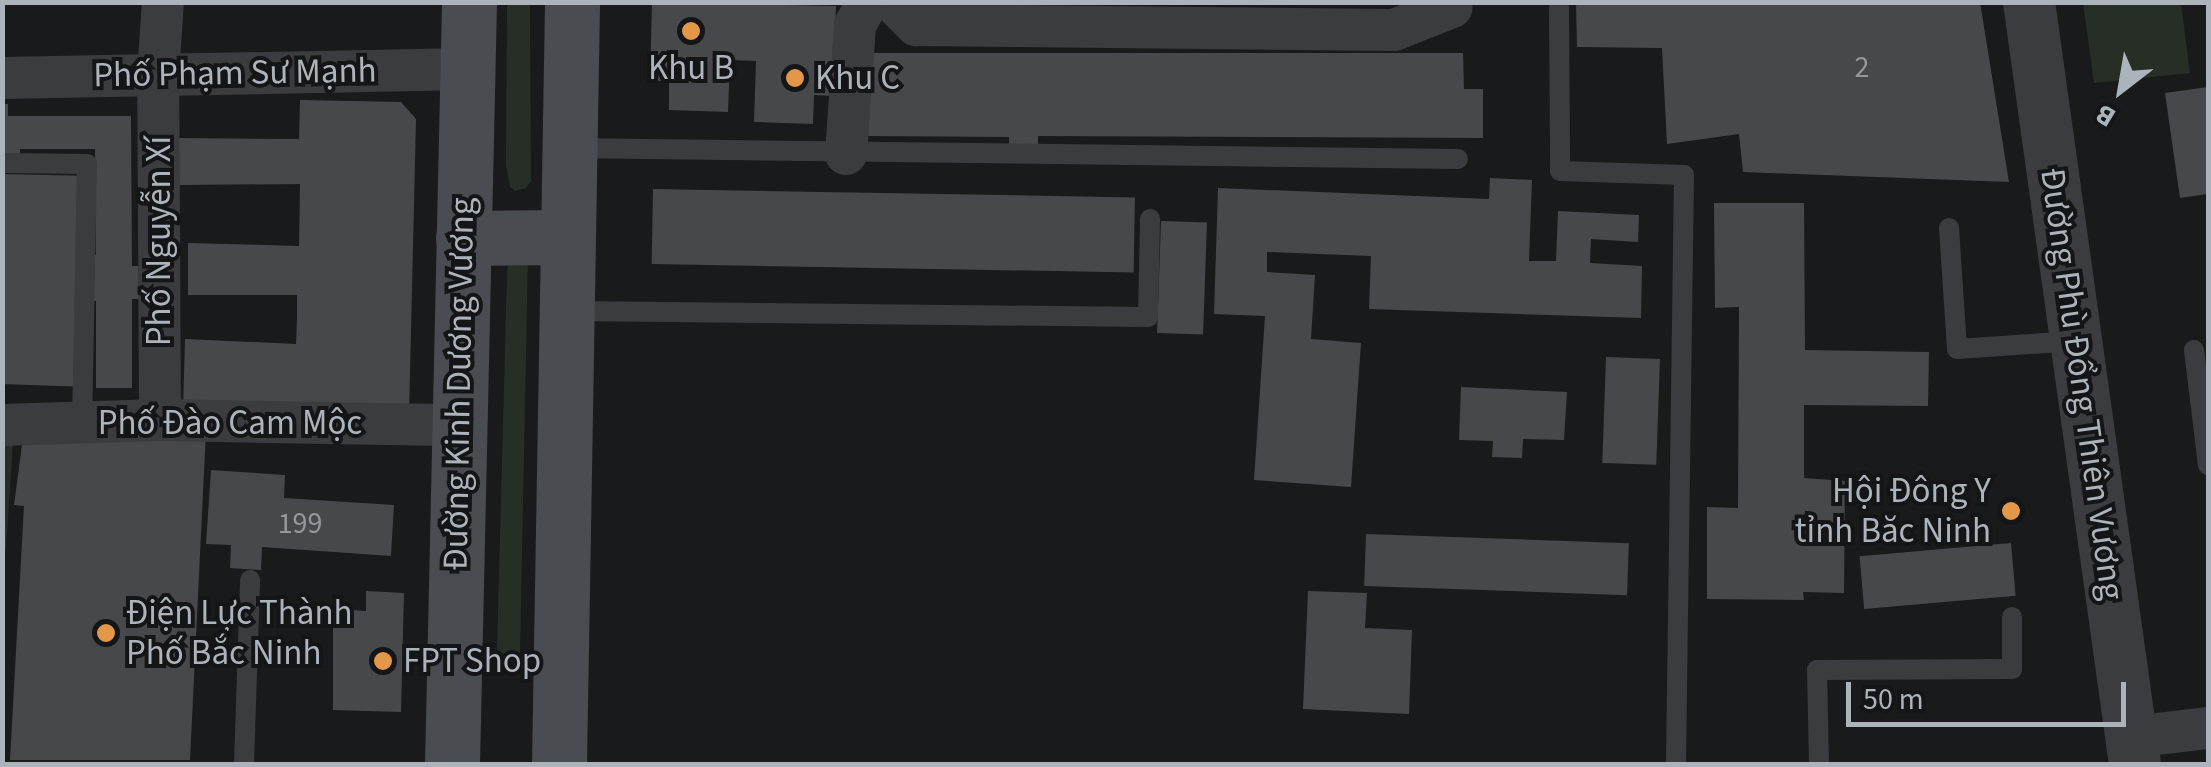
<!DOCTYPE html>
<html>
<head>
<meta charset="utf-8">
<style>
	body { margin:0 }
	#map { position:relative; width:2211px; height:767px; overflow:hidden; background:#191a1b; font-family:"Source Sans 3",sans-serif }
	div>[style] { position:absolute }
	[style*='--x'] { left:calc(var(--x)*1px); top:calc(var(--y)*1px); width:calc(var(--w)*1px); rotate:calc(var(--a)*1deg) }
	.green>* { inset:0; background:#262e26 }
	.building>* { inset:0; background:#47484b; transform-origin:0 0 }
	.service>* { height:20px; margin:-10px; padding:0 10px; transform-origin:10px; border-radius:10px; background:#3b3c40 }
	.minor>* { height:42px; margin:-21px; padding:0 21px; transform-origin:21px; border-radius:21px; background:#3b3c40 }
	.tertiary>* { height:52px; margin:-26px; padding:0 26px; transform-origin:26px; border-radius:26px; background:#3b3c40 }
	.secondary>* { height:55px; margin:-27.5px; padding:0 27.5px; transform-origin:27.5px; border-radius:27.5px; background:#494c50 }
	.dots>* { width:28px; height:28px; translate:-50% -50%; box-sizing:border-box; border:5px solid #141516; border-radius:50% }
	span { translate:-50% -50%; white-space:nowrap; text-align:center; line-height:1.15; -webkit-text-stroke:8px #141516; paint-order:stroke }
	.number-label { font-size:30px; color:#94989e }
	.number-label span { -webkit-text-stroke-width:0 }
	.poi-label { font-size:35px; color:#adb3ba }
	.left { translate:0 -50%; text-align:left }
	.right { translate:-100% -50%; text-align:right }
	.street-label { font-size:35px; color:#adb3ba }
	.frame { position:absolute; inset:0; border:5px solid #adb3ba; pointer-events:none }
	.north { position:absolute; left:2071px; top:40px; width:100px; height:100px; -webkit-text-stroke:8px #141516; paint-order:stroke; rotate:211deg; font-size:28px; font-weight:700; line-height:40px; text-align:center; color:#adb3ba }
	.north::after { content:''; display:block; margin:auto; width:35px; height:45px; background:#adb3ba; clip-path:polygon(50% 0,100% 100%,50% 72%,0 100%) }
	.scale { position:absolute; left:1846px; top:682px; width:280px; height:45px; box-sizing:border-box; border:5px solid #adb3ba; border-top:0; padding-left:12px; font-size:30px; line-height:35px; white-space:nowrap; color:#adb3ba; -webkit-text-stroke:8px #141516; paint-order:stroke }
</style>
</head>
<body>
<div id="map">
	<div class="green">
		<div style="clip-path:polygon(507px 3px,530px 3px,531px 181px,526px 188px,515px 191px,510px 187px,506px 165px)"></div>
		<div style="clip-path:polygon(2083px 3px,2181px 3px,2190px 73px,2094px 83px)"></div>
		<div style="clip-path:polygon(528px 254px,520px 654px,514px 662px,504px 662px,497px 650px,507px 274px,509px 256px)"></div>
		<div style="clip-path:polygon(2px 442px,13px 443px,6px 548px,2px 548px)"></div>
	</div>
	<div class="building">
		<div style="clip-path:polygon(652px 2px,836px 6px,833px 96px,814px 95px,813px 124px,754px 122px,756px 61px,730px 60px,728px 112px,669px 110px,669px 81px,650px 81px)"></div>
		<div style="clip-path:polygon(1576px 2px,1980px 2px,2009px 182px,1743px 172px,1739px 134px,1667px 144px,1662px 48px,1577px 47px)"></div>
		<div style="clip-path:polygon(866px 53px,1463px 53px,1464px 89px,1483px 89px,1483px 138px,1038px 136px,1038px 162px,1009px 162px,1009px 137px,866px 136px)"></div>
		<div style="clip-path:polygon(2208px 87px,2208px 194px,2180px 198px,2165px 93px)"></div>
		<div style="clip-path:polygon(300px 100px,401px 102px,416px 119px,409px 416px,183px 410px,185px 339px,296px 344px,297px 318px,297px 295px,188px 295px,188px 243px,299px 246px,300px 184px,179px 185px,179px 138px,299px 139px)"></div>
		<div style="clip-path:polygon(2px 104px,8px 104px,8px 116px,131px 116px,132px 266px,138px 266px,139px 299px,132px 299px,132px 388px,96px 388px,96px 301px,90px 301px,88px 387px,2px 384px,2px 174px,92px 176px,90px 255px,96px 255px,95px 149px,20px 149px,20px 159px,2px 159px)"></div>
		<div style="clip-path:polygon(1490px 178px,1532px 180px,1529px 261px,1556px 261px,1558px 211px,1639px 215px,1638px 242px,1591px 239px,1590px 263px,1642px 266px,1641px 318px,1369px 309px,1371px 256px,1267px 252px,1267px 272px,1315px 275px,1311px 339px,1361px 343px,1351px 487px,1254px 480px,1265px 316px,1214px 314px,1218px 188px,1489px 199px)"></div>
		<div style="left:653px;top:189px;width:482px;height:75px;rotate:1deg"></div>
		<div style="clip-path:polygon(1714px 203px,1804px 203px,1805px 350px,1929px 352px,1928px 406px,1804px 405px,1804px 478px,1845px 481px,1844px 593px,1803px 592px,1804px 600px,1707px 599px,1707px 507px,1738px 508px,1739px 307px,1715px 308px)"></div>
		<div style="left:1161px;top:221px;width:46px;height:112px;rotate:2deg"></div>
		<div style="left:1606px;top:357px;width:54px;height:106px;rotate:2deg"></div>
		<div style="clip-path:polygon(1461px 387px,1567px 392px,1564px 440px,1523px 439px,1522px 458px,1492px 457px,1493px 441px,1459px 440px)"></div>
		<div style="clip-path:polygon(24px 430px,206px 431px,190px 760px,10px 760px,24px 506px,14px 505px)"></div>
		<div style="clip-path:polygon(211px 470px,285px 475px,284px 498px,394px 505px,391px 556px,262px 547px,261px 570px,230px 568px,231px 545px,206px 544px)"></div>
		<div style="left:1366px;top:534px;width:263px;height:52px;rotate:2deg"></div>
		<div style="left:2011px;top:543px;width:53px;height:152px;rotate:85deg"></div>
		<div style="clip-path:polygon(366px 591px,404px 593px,401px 712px,333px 710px,333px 609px,366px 611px)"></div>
		<div style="clip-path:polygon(1308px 591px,1367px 593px,1365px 628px,1412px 630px,1409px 714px,1303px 709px)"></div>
	</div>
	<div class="service">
		<div style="--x:1559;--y:8;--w:163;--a:89.6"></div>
		<div style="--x:1560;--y:171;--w:124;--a:1.8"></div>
		<div style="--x:1684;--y:175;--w:589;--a:90.78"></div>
		<div style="--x:570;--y:148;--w:888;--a:0.71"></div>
		<div style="--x:2;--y:163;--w:85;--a:0.7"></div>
		<div style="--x:87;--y:164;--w:259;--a:91.1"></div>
		<div style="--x:1949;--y:228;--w:121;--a:86.2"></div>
		<div style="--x:1957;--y:349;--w:118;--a:-3.9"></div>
		<div style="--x:568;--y:311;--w:580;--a:0.59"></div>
		<div style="--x:1148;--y:317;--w:98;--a:-88.8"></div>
		<div style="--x:2194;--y:350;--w:116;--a:83.1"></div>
		<div style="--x:244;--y:764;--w:184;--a:-88.1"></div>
		<div style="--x:1819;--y:764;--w:94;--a:-91.2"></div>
		<div style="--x:1817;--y:670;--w:195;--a:-0.3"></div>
		<div style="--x:2012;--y:669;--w:52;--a:-90"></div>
	</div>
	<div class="minor">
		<div style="--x:893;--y:2;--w:33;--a:45"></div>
		<div style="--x:916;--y:25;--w:478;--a:0.6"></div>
		<div style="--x:1394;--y:30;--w:62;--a:-21.6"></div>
		<div style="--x:2;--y:78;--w:465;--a:-1.1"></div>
		<div style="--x:846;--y:154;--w:129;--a:-86"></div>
		<div style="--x:855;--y:25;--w:26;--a:-61"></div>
		<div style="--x:160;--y:420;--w:345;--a:-90.3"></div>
		<div style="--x:158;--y:75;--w:73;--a:-86.1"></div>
		<div style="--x:2;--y:425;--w:158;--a:-1.8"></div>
		<div style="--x:160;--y:420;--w:299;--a:1"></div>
		<div style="--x:2132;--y:737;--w:77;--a:-6.8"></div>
	</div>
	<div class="tertiary">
		<div style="--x:2029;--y:2;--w:769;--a:82.08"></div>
	</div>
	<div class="secondary">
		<div style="--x:463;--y:238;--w:104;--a:-0.6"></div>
		<div style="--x:452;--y:764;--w:762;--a:-88.72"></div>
		<div style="--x:559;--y:764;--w:762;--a:-89.02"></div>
	</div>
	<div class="dots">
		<div style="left:691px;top:31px;background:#e39749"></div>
		<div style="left:795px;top:78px;background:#e39749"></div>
		<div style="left:2011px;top:511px;background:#e39749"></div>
		<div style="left:106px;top:633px;background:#e39749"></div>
		<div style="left:383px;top:661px;background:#e39749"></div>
	</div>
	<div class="number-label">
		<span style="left:1862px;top:68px">2</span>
		<span style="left:300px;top:524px">199</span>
	</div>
	<div class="poi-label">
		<span style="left:691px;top:68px">Khu B</span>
		<span class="left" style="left:815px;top:78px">Khu C</span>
		<span class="right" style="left:1991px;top:511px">Hội Đông Y<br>tỉnh Băc Ninh</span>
		<span class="left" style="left:126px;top:633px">Điện Lực Thành<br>Phố Bắc Ninh</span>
		<span class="left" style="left:403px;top:661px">FPT Shop</span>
	</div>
	<div class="street-label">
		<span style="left:235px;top:73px;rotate:-1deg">Phố Phạm Sư Mạnh</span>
		<span style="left:159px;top:241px;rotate:-90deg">Phố Nguyễn Xí</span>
		<span style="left:459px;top:384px;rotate:-89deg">Đường Kinh Dương Vương</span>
		<span style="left:2082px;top:384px;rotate:82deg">Đường Phù Đổng Thiên Vương</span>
		<span style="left:230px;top:423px">Phố Đào Cam Mộc</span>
	</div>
	<div class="frame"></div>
	<div class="north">B</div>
	<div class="scale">50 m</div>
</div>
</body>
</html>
